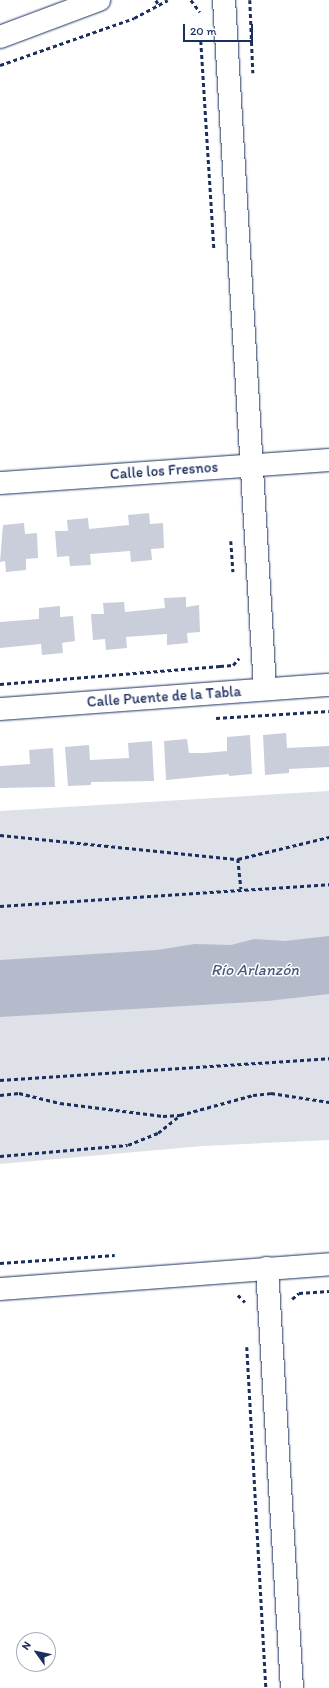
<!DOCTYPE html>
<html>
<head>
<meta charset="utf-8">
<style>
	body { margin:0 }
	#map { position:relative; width:329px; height:1688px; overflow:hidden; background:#fff; font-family:Itim,sans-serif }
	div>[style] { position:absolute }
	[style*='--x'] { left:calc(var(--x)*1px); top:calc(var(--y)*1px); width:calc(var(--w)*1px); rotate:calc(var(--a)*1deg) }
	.green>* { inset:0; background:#dee1e7 }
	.water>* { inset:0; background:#b5bbca }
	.building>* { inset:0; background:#caceda }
	.path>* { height:2.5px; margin-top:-1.25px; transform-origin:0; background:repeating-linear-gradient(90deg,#1b2f5e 0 4px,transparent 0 7px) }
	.roads { filter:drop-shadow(0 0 1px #1b2f5e) drop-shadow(0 0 1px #1b2f5e) }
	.street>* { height:22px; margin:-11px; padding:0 11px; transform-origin:11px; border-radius:11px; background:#fff }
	span { translate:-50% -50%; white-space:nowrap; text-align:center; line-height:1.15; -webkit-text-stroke:3px #fff; paint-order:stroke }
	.street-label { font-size:15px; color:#1b2f5e }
	.water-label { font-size:16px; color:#49597e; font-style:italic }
	.north { position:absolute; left:16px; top:1632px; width:40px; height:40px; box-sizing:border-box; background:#fff; border:1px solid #a4acbf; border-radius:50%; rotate:303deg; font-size:11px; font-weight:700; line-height:16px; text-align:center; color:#1b2f5e }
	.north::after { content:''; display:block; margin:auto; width:14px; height:18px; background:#1b2f5e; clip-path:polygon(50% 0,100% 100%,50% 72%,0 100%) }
	.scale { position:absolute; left:183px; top:24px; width:70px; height:18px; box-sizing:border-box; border:2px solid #1b2f5e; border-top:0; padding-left:5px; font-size:12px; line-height:14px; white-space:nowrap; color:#1b2f5e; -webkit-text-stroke:3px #fff; paint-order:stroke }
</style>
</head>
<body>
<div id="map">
	<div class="green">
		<div style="clip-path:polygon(329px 791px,329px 1140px,203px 1146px,0 1164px,0 811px)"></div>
	</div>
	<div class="water">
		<div style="clip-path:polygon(329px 936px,329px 994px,267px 1001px,0 1017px,0 960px,157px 950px,195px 944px,231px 945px,254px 939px,285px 941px)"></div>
	</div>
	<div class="building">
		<div style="clip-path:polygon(149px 513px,150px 524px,163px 523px,164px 548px,151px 549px,152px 560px,131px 562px,130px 551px,90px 554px,91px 565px,70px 566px,69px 556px,57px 557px,55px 531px,68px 531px,67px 520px,88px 518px,89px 529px,129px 525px,128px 515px)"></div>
		<div style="clip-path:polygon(24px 523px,25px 534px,37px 533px,38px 558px,26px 559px,26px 570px,6px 572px,5px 561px,0 562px,3px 525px)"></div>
		<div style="clip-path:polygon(186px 597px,186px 607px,199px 605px,200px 632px,187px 633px,188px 643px,167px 645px,167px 634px,126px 637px,127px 648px,106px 650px,105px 639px,93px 640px,91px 614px,104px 614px,103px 603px,124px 602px,125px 612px,165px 608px,164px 598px)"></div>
		<div style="clip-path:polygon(60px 606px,60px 617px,73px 616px,75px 641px,62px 643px,63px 653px,42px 655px,41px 644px,0 648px,0 622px,39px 619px,39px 608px)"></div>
		<div style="clip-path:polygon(286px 733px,287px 748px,329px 746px,329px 767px,289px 769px,289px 773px,265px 775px,263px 735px)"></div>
		<div style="clip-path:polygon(250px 735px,252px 774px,229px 776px,229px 774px,166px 780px,164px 741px,187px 739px,189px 753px,204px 753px,227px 751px,227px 737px)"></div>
		<div style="clip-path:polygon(152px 741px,154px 781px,91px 782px,91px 785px,68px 786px,65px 747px,89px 745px,90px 760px,129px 758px,128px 743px)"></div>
		<div style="clip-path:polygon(53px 748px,55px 787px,0 788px,0 766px,30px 764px,29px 750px)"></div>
	</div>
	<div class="path">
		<div style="--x:156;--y:0;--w:6;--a:59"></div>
		<div style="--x:191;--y:0;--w:15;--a:53"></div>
		<div style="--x:250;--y:0;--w:73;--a:87.6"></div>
		<div style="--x:201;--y:41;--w:209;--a:86.4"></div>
		<div style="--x:0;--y:65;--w:142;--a:-19.3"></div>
		<div style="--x:134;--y:18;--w:38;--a:-28"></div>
		<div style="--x:231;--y:541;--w:31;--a:86"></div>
		<div style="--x:0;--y:684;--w:221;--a:-4.7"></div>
		<div style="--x:220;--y:666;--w:13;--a:-4"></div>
		<div style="--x:233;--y:665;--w:9;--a:-49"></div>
		<div style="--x:216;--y:718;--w:113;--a:-3.5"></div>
		<div style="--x:0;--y:835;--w:239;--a:5.8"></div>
		<div style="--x:238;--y:859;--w:94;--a:-13.6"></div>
		<div style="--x:238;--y:859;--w:30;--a:84"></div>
		<div style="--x:0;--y:906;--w:330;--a:-3.8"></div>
		<div style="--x:0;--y:1080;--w:330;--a:-3.8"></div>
		<div style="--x:0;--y:1095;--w:19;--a:-6"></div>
		<div style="--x:19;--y:1093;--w:42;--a:13.7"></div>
		<div style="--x:60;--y:1103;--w:104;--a:7.2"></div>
		<div style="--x:163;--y:1116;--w:17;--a:-3"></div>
		<div style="--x:180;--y:1115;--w:76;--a:-15.3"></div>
		<div style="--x:253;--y:1095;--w:18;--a:-6"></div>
		<div style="--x:271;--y:1093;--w:59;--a:8.8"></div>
		<div style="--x:0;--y:1156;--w:128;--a:-4.9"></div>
		<div style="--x:128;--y:1145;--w:32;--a:-22"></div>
		<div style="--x:158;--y:1133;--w:28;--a:-39"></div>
		<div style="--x:0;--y:1263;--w:115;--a:-4"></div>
		<div style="--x:238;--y:1295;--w:10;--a:45"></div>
		<div style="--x:292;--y:1299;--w:9;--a:-41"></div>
		<div style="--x:299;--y:1293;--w:30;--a:-4"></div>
		<div style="--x:247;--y:1347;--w:342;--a:86.8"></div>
	</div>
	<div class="roads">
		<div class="street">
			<div style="--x:224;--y:0;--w:690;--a:86.59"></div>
			<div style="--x:0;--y:37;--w:106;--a:-20.5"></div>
			<div style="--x:0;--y:483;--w:330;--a:-4"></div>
			<div style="--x:0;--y:709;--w:330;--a:-4.2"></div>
			<div style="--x:267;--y:1268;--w:421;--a:86.6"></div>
			<div style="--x:0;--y:1289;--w:330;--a:-4.3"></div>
		</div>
	</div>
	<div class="street-label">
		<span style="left:164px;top:471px;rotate:-4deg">Calle los Fresnos</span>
		<span style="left:164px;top:697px;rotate:-4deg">Calle Puente de la Tabla</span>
	</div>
	<div class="water-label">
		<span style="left:255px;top:970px">Río Arlanzón</span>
	</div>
	<div class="north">N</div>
	<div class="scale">20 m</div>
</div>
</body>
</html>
